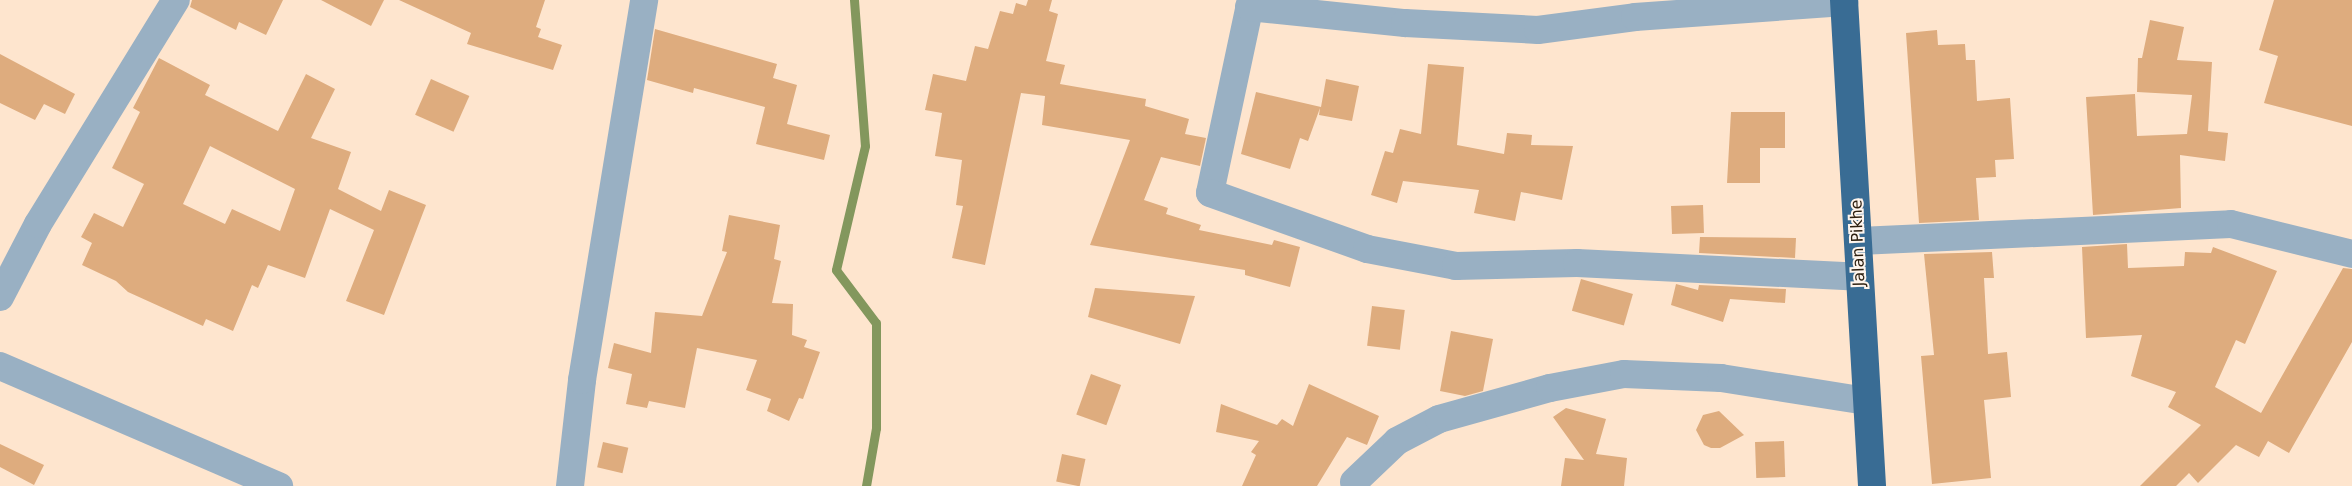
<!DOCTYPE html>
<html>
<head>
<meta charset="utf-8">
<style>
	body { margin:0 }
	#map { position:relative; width:2352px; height:486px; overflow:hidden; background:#fee5ce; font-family:"DejaVu Sans",sans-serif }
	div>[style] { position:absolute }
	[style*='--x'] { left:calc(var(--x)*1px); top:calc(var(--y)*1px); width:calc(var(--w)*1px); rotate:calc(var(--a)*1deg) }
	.stream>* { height:9px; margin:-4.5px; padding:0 4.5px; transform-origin:4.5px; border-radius:4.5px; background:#83975d }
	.building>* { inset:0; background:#deac7e; transform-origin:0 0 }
	.minor>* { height:28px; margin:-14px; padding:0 14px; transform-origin:14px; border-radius:14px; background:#99b0c3 }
	.highway>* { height:28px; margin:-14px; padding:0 14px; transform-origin:14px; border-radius:14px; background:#396c94 }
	span { translate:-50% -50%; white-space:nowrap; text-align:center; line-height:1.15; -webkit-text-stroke:4px #fef5ee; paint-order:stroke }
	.street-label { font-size:16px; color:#2e2011 }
</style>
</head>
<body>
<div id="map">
	<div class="stream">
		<div style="--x:854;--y:0;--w:146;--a:85.7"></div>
		<div style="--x:865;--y:146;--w:127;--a:103.2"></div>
		<div style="--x:836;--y:270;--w:66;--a:53"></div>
		<div style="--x:876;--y:323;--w:105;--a:90"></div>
		<div style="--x:876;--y:428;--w:59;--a:99.8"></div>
	</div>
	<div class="building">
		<div style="clip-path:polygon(192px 0,283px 0,266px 35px,239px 22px,236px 30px,190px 7px)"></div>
		<div style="clip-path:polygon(321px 0,384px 0,371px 26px)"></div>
		<div style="clip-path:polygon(399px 0,545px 0,536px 27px,541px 29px,538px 37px,562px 45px,553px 70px,467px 44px,471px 33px)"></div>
		<div style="clip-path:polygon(1028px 0,1052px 0,1049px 11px,1058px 14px,1046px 61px,1065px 65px,1060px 84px,1146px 99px,1145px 106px,1189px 119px,1185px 134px,1206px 138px,1200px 166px,1161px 157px,1144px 200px,1168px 208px,1166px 214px,1201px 225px,1199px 230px,1272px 245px,1274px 240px,1300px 247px,1290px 287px,1245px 275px,1245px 270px,1090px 245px,1130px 140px,1042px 125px,1045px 96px,1021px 93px,985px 265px,952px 258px,963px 206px,956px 205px,962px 160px,935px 156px,942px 113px,925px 110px,933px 74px,966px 81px,975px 46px,988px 49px,1000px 11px,1013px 14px,1016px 3px,1026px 6px)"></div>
		<div style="clip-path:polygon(2274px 0,2352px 0,2352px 126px,2264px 103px,2278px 56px,2259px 50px)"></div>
		<div style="clip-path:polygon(2150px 20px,2184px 27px,2177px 60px,2212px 62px,2208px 131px,2228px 133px,2225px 161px,2180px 155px,2181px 208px,2093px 215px,2086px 97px,2135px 94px,2137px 136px,2187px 134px,2192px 95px,2137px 92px,2138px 58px,2142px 58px)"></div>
		<div style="clip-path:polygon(655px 29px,777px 64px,773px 78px,797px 85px,787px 124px,830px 135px,824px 160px,756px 144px,765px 107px,694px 88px,693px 93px,647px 80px)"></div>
		<div style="clip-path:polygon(1937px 30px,1938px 45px,1965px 44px,1966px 60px,1975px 60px,1977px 101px,2010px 98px,2014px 159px,1995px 160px,1996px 177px,1976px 178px,1979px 220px,1919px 223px,1906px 33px)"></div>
		<div style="clip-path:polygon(0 54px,75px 94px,65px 114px,44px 104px,35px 120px,0 103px)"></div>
		<div style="clip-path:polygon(evenodd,159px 58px,210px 85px,205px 95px,278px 131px,306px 74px,335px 89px,311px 138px,351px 152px,338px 189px,381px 211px,389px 190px,426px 205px,384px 315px,346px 301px,374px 230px,330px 209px,305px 278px,268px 265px,258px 288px,252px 285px,233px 331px,206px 319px,203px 326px,128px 292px,116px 281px,82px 265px,92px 243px,81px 237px,94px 213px,123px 227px,144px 184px,112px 168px,140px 112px,133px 108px,159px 58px,210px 146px,295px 189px,280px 231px,232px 209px,225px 224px,183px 204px,210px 146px)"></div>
		<div style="clip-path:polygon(1428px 64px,1464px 67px,1457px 145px,1504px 154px,1507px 133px,1532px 135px,1531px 145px,1573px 146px,1562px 200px,1521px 192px,1515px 221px,1474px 213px,1479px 190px,1403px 181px,1397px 203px,1371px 195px,1385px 151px,1393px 153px,1400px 129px,1421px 134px)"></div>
		<div style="left:431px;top:79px;width:42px;height:39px;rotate:24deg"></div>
		<div style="clip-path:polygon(1326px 79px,1359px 86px,1352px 121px,1319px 115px,1320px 108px,1308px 141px,1300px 138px,1290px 169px,1241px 154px,1256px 92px,1321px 107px)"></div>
		<div style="clip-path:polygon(1731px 112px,1785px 112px,1785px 148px,1760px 148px,1760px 183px,1727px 183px)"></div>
		<div style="left:1703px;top:205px;width:28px;height:32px;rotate:88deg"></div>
		<div style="clip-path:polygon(729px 215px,780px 225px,774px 259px,781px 261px,772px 303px,793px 304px,792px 335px,807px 340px,804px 347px,820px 352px,803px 399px,799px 398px,789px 421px,767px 411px,771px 399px,746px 390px,757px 360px,697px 348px,685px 408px,649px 401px,647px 408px,626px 404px,632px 374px,608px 368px,614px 343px,651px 353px,655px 312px,702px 316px,727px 252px,722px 251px)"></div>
		<div style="clip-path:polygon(1700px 237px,1796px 238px,1795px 258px,1699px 253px)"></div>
		<div style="clip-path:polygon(2127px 244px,2128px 268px,2184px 266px,2185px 252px,2211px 253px,2213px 247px,2277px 271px,2245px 344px,2236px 340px,2215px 387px,2261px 413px,2343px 268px,2352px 269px,2352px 342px,2289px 453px,2268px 441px,2259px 457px,2236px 445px,2198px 483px,2189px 473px,2176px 486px,2140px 486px,2201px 425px,2168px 407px,2176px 392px,2131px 376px,2142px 335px,2086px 338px,2082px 247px)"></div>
		<div style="clip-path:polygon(1992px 252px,1994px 278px,1984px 278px,1988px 354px,2007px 352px,2011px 397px,1984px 400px,1991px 478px,1932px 484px,1921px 356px,1934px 355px,1924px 254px)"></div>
		<div style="left:1581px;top:279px;width:54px;height:33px;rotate:16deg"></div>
		<div style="clip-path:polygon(1676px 284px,1698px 290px,1699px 285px,1786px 289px,1785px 303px,1730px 299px,1723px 322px,1671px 305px)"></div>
		<div style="clip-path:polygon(1095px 288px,1195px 296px,1180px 344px,1088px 317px)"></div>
		<div style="left:1372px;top:306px;width:33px;height:40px;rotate:7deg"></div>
		<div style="clip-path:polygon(1451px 331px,1493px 339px,1483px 391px,1465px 396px,1440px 391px)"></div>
		<div style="left:1091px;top:374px;width:32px;height:43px;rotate:20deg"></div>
		<div style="clip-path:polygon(1309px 384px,1379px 416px,1367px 445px,1347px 437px,1317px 486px,1242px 486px,1256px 455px,1251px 452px,1259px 441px,1216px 432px,1221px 404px,1277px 425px,1282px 419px,1293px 426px)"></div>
		<div style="clip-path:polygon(1566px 408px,1606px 419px,1596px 454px,1627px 458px,1624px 486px,1561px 486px,1565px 458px,1584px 460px,1553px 417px)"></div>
		<div style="clip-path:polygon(1719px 411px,1744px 435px,1720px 448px,1711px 448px,1704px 445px,1696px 430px,1703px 415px)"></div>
		<div style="left:1784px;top:441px;width:36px;height:29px;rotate:88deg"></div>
		<div style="left:603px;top:442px;width:26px;height:26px;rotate:13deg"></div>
		<div style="clip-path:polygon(0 444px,44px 465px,34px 485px,0 467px)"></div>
		<div style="left:1062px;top:454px;width:24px;height:28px;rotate:12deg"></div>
	</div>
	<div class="minor">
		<div style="--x:1251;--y:0;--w:197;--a:102"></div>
		<div style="--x:1210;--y:193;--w:167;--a:19.6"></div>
		<div style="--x:1367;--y:249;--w:91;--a:10.8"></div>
		<div style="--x:1456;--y:266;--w:121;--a:-1.4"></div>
		<div style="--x:1577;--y:263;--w:282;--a:2.8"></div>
		<div style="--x:1249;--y:7;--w:157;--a:5.9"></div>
		<div style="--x:1405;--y:23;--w:133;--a:3"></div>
		<div style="--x:1538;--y:30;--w:98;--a:-7.6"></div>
		<div style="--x:1635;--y:17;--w:210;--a:-4.1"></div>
		<div style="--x:1859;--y:241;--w:372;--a:-2.6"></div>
		<div style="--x:2231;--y:224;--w:125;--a:13.9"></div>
		<div style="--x:0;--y:297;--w:82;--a:-62.5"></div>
		<div style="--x:38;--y:224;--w:263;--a:-58.4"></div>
		<div style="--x:0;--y:366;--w:304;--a:23.3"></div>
		<div style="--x:1354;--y:482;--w:59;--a:-43.6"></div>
		<div style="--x:1397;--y:441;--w:47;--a:-27.6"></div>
		<div style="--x:1439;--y:419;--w:115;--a:-15.6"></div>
		<div style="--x:1550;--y:388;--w:75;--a:-10.7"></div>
		<div style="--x:1624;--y:374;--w:97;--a:2.4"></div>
		<div style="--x:1721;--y:378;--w:147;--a:9"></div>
		<div style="--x:570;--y:486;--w:107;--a:-83.5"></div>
		<div style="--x:582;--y:380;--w:385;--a:-80.7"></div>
	</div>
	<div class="highway">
		<div style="--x:1844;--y:0;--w:487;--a:86.7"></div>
	</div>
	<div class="street-label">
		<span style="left:1858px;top:243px;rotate:-92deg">Jalan Pikhe</span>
	</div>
</div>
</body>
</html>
